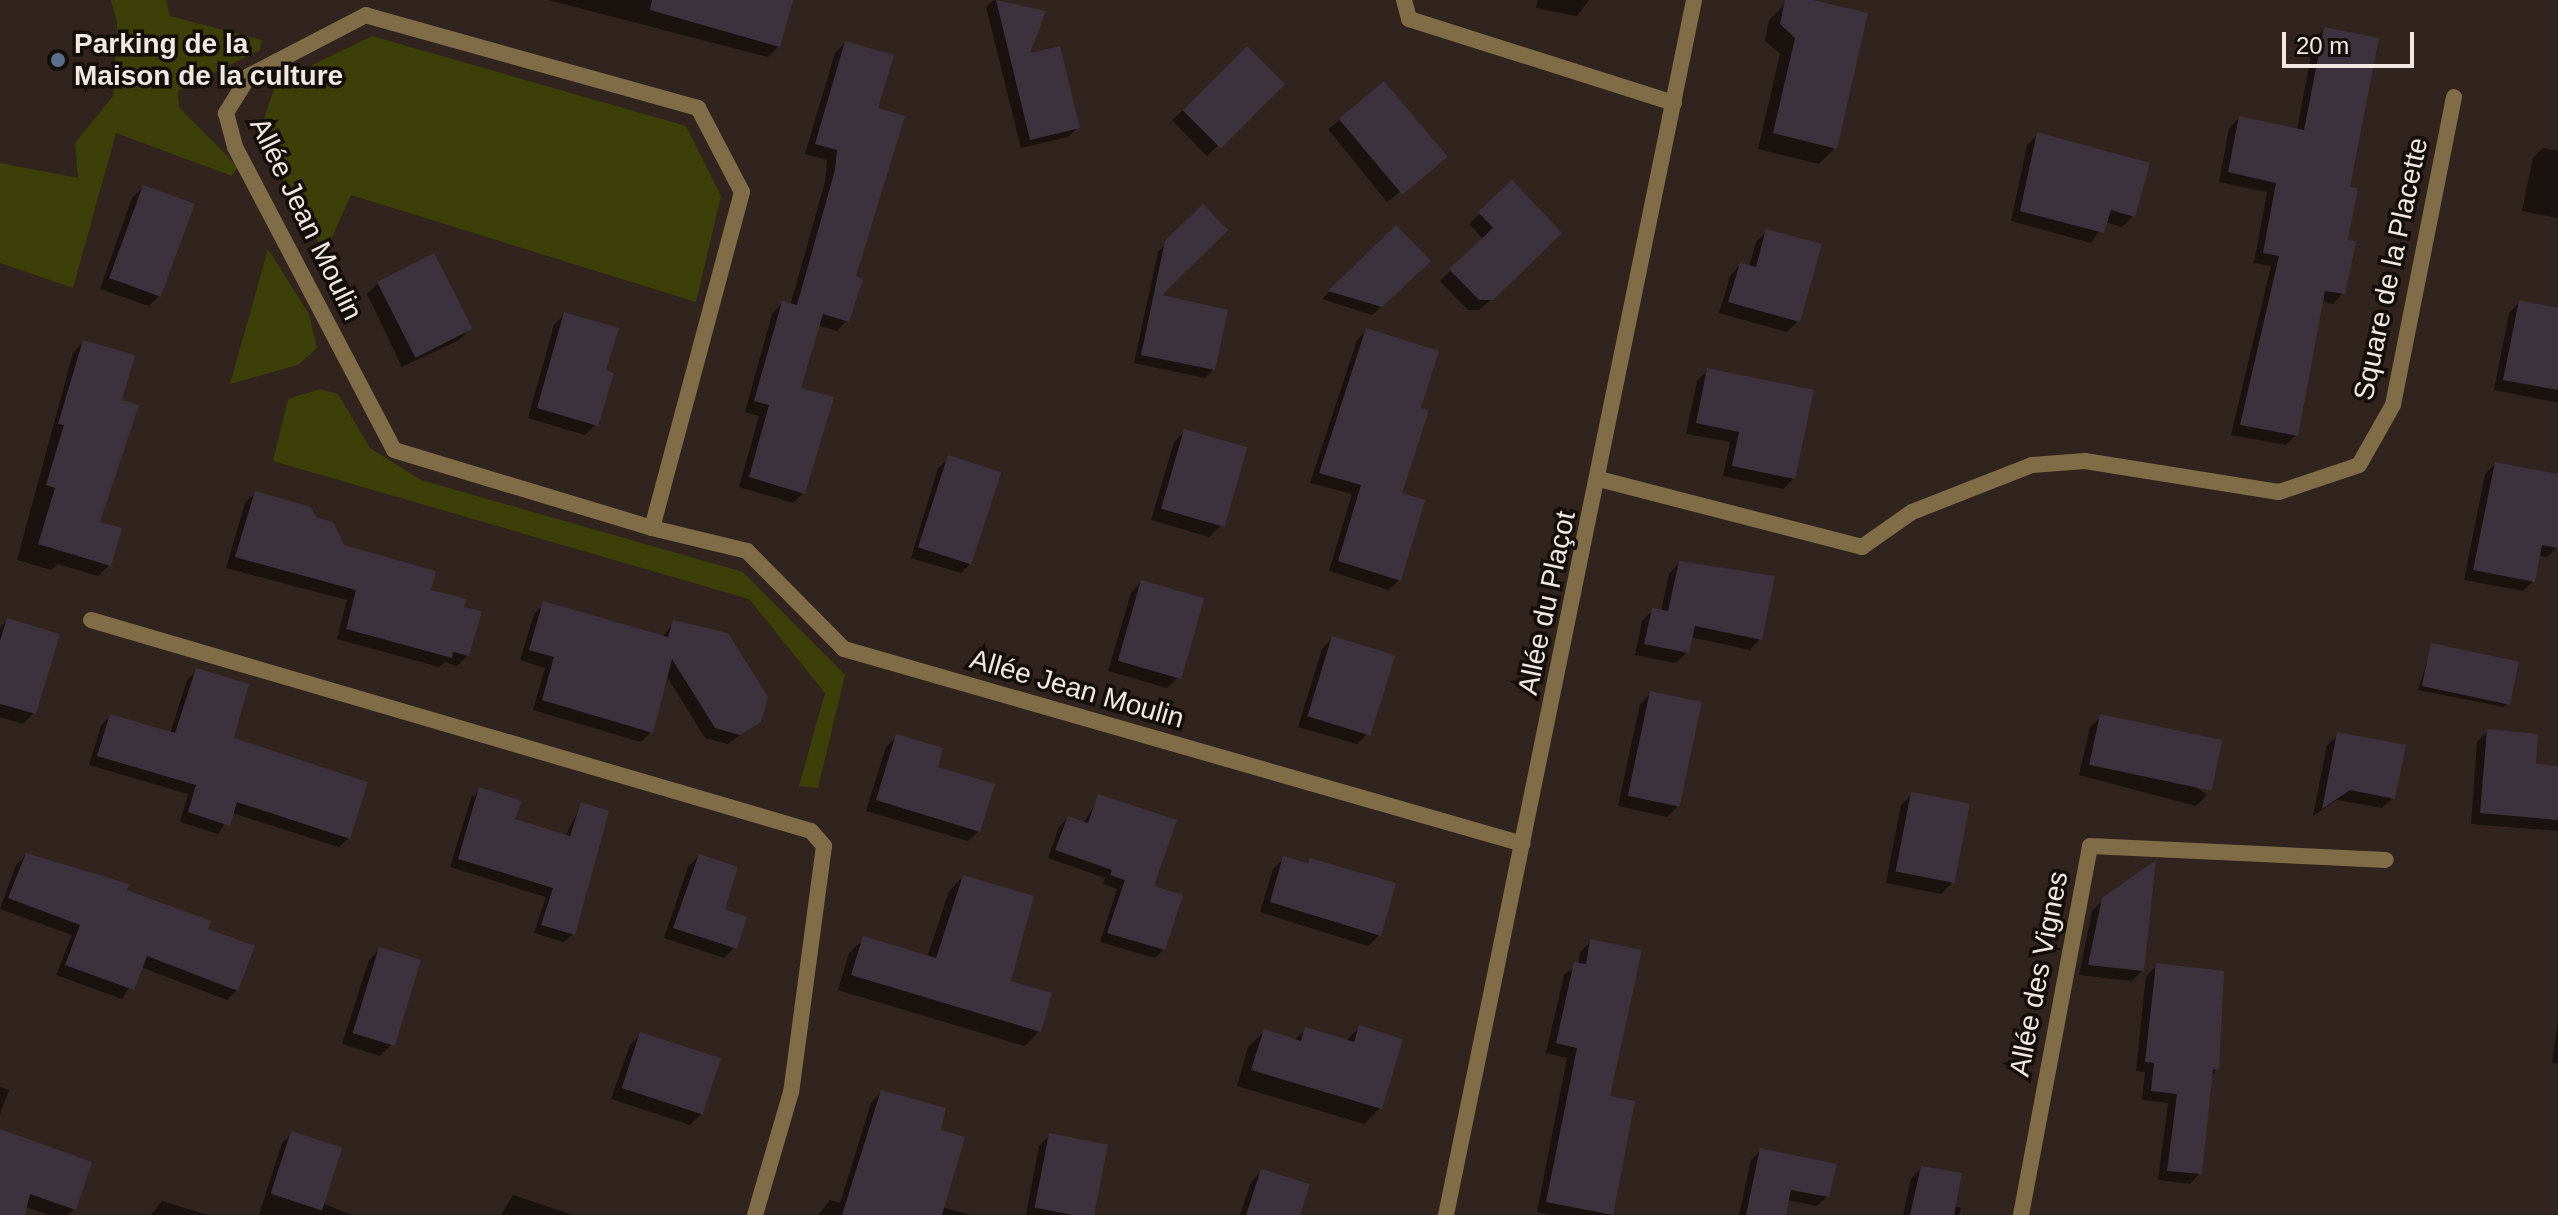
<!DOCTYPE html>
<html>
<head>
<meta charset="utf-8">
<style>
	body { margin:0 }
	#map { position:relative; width:2558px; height:1215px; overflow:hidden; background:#31231d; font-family:Helvetica,sans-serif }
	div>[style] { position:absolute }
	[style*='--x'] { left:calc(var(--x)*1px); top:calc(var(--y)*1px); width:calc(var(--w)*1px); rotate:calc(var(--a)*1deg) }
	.green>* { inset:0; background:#3c3f07 }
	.shadow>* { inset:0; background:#0007; transform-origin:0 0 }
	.building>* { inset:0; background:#3c323e; transform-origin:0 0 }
	.minor>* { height:16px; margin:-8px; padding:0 8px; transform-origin:8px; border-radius:8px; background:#816c48 }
	.dots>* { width:22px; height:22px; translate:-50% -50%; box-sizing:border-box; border:4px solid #140e0b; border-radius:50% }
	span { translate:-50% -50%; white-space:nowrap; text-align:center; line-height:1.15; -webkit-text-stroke:7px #140e0b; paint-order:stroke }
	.poi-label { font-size:28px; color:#f1e7e3; font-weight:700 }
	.left { translate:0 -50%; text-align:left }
	.street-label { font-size:28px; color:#f1e7e3 }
	.scale { position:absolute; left:2282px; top:32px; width:132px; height:36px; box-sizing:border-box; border:4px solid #f1e7e3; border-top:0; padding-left:10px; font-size:24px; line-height:28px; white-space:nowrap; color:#f1e7e3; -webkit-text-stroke:6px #140e0b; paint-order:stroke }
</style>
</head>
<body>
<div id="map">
	<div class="green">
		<div style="clip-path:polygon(111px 0,166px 0,170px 16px,262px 40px,260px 50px,178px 91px,179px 107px,238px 167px,232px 176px,116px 133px,73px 288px,0 263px,0 163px,78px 178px,75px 143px,113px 96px,117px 23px)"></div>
		<div style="clip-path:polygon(372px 36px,686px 126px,721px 196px,696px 302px,351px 195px,325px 253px,258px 137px,276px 83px)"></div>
		<div style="clip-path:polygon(268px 249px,309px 314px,317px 348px,298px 365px,230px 384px)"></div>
		<div style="clip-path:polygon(320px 389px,338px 394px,370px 448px,421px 480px,743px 572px,845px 675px,818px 788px,799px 786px,825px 693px,749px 599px,273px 461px,288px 399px)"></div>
	</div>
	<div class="shadow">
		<div style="clip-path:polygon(548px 0,791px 0,779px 46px,768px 57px)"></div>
		<div style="clip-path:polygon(993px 0,1043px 12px,1027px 56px,1078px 127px,1068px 137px,1021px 148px,986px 7px)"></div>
		<div style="clip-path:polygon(1538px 0,1589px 0,1577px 16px,1536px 8px)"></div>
		<div style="clip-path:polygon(1805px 0,1835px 148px,1819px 164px,1758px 149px,1780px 54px,1765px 41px,1769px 20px,1785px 4px)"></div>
		<div style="clip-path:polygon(2324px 29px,2348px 188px,2343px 293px,2333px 304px,2321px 301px,2296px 435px,2286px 445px,2231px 435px,2271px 266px,2254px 263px,2267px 192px,2219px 182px,2229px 128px,2239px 118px,2297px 130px,2314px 39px)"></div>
		<div style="clip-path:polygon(845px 43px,876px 109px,847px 320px,837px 331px,817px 325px,799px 389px,803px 493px,793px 503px,739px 487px,759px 416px,745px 412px,772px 314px,782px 303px,790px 306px,825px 182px,827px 160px,805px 154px,835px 53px)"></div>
		<div style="left:1247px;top:48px;width:50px;height:104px;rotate:46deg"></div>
		<div style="left:1384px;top:84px;width:94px;height:72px;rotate:51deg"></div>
		<div style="clip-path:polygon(2038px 134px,2133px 216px,2122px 227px,2105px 222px,2091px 243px,2011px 221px,2027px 145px)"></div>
		<div style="clip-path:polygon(2543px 148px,2558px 151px,2558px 218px,2522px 211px,2533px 158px)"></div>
		<div style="clip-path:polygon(1512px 183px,1560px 233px,1480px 310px,1468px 310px,1440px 281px,1483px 239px,1469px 224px)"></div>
		<div style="clip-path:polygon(143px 187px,159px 296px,149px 306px,100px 289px,132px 198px)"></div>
		<div style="clip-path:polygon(1203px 207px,1158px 297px,1213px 370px,1205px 378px,1134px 363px,1158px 252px)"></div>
		<div style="clip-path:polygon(1396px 228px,1428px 261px,1372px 315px,1322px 299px)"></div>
		<div style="clip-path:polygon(1767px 231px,1798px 321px,1787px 332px,1719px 313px,1730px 276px,1740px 265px,1749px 267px,1756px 242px)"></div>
		<div style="clip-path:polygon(378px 283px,470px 329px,459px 340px,402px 367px,367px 294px)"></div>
		<div style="clip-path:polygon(2520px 302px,2558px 310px,2558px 403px,2494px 390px,2509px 313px)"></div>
		<div style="clip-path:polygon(565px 314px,596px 424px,585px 435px,528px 418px,554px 325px)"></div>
		<div style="clip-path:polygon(1367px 330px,1419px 409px,1400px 494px,1399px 580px,1389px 590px,1329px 571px,1352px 494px,1310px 483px,1357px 340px)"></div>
		<div style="clip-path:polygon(83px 342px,119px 401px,97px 523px,120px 529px,109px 565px,98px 576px,58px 564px,51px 570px,17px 560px,73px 353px)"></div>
		<div style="clip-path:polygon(1708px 370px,1794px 478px,1783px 489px,1723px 476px,1730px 442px,1686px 434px,1697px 381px)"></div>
		<div style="clip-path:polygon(1185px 431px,1220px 527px,1209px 537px,1151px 520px,1174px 442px)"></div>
		<div style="clip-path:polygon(949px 458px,971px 563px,961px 573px,911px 558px,938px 468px)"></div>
		<div style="clip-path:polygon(2495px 464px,2558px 476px,2557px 547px,2547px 557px,2538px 556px,2533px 581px,2523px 591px,2464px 580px,2485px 474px)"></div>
		<div style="clip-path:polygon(255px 493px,315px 519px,343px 547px,462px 608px,468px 655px,457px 666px,445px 662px,439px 667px,337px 639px,347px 600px,226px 568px,245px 503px)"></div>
		<div style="clip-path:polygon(1679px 563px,1773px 577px,1760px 639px,1750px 650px,1690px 637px,1687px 652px,1676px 663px,1635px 655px,1642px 621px,1653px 610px,1661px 612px,1669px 574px)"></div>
		<div style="clip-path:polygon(1141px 582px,1178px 678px,1167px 688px,1108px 671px,1131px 593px)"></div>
		<div style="clip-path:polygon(544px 604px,662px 638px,674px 622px,759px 721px,728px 744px,705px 738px,666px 675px,651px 732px,641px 742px,533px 710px,545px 668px,520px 660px,534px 614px)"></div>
		<div style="clip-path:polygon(7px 620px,34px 713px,23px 724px,0 717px,0 628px)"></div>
		<div style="clip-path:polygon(1333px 638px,1367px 734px,1357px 744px,1298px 727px,1322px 649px)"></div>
		<div style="clip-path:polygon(2432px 645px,2509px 702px,2504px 707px,2418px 690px)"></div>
		<div style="clip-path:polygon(197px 670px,231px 739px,349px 838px,339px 847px,232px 813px,218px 834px,180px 822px,188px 794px,89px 765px,101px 726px,110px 716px,170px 734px,187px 680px)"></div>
		<div style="clip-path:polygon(1651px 693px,1678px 806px,1667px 817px,1618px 806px,1640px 704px)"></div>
		<div style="clip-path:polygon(2101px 717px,2207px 795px,2196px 806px,2079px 775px,2090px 727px)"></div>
		<div style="clip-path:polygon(2488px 731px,2534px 766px,2558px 768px,2558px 831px,2471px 824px,2477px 742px)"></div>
		<div style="clip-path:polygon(2338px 735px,2393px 798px,2382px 808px,2337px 800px,2313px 816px,2327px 745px)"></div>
		<div style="clip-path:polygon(897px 736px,935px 769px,979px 831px,968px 841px,866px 811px,886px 747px)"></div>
		<div style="clip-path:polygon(480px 790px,513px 821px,565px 837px,581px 805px,573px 934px,564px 942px,534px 933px,546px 897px,450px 867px,471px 798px)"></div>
		<div style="clip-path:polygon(1912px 794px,1952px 883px,1941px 894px,1886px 883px,1901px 805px)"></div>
		<div style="clip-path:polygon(1099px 797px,1151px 888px,1164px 949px,1155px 958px,1100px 942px,1117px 889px,1103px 884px,1105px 878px,1048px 858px,1059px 827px,1068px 818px,1083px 824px)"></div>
		<div style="clip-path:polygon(26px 855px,124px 891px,205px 930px,237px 990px,227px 1000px,141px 967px,122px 999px,56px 975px,72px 935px,0 909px,16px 865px)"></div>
		<div style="clip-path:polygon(699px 856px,735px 947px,724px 958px,664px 938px,688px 867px)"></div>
		<div style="clip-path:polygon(1284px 858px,1306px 864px,1310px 860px,1379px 935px,1368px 946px,1260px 912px,1273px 869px)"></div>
		<div style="clip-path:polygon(963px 877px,1008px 983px,1039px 1031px,1025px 1046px,838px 990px,849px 953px,864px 939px,927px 958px,949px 891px)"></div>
		<div style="clip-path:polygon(2103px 900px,2143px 970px,2132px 981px,2079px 975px,2092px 911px)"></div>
		<div style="clip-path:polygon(1591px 941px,1608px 1097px,1633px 1103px,1611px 1215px,1550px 1215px,1537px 1212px,1567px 1058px,1546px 1053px,1564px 975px,1578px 965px,1580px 952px)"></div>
		<div style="clip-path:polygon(380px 949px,391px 1045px,380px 1056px,342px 1044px,369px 960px)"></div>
		<div style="clip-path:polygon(2156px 966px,2217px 1069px,2211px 1076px,2200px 1173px,2190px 1184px,2158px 1180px,2168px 1103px,2142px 1100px,2145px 1072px,2136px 1071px,2146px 976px)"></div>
		<div style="clip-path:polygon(2558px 1021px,2558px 1063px,2552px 1063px)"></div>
		<div style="clip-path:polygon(1360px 1027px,1380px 1108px,1364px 1124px,1237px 1086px,1248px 1047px,1264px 1032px,1294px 1041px,1306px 1029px,1346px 1041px)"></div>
		<div style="clip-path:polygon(641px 1034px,701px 1114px,690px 1125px,611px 1099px,630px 1045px)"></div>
		<div style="clip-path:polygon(0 1087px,9px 1090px,0 1114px)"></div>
		<div style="clip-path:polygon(881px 1092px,938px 1132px,942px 1207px,971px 1215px,818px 1215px,830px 1200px,840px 1203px,871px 1103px)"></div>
		<div style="clip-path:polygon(292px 1133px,322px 1203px,352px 1215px,259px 1215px,282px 1143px)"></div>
		<div style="clip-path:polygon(1050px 1135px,1106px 1147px,1094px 1215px,1026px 1215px,1039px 1146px)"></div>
		<div style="clip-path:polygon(1761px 1150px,1828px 1196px,1817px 1206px,1787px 1200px,1784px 1215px,1739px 1215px,1751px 1160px)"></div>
		<div style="clip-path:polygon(17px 1152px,74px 1209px,68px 1215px,49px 1215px,0 1198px)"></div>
		<div style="clip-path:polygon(1921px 1168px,1953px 1206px,1961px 1208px,1959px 1215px,1903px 1215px,1911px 1179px)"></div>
		<div style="clip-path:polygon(1261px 1171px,1298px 1215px,1240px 1215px,1251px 1182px)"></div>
		<div style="clip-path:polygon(513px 1195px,573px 1215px,501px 1215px)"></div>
		<div style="clip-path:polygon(162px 1201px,208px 1215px,151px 1215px)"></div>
	</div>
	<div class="building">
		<div style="clip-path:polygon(652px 0,793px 0,780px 47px,650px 10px)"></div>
		<div style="clip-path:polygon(996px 0,1046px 11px,1030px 53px,1060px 46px,1080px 128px,1030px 140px)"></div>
		<div style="clip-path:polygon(1785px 0,1813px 0,1868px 13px,1837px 149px,1773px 133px,1795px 38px,1780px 24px)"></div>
		<div style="clip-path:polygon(2324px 27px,2379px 38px,2350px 187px,2358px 188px,2348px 240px,2356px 241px,2350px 272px,2345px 294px,2325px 291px,2298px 436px,2240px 425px,2279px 256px,2263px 253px,2276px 183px,2228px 172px,2239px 116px,2304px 130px)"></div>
		<div style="clip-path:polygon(845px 41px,894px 55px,878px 108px,905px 116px,856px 276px,863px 279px,849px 322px,823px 314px,801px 388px,834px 397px,805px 494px,749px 477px,769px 405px,754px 401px,782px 301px,797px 305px,835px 170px,837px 150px,815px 144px)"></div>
		<div style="left:1247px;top:46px;width:54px;height:91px;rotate:45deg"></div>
		<div style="left:1384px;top:81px;width:99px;height:59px;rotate:50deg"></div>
		<div style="clip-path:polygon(2037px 132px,2150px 163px,2135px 217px,2111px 210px,2104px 233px,2020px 211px)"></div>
		<div style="clip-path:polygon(1512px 180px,1562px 233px,1493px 300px,1479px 300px,1449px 269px,1493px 228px,1478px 212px)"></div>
		<div style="left:143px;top:185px;width:55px;height:99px;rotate:20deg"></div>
		<div style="clip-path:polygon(1203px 204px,1228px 230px,1162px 295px,1228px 310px,1215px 370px,1141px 355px,1165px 241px)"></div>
		<div style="clip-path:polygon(1396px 225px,1431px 261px,1382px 307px,1328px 291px)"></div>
		<div style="clip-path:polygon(1766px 229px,1822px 244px,1800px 322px,1728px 302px,1740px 263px,1756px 267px)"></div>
		<div style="left:434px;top:253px;width:85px;height:64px;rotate:63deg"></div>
		<div style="clip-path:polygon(2519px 300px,2558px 308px,2558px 390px,2503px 380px)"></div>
		<div style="clip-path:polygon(564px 312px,619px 328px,606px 370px,614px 373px,598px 426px,537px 408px)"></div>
		<div style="clip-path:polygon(1366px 328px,1439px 351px,1421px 408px,1429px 410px,1402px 493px,1425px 500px,1401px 581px,1338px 561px,1361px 485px,1319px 473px)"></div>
		<div style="clip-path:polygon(83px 340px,135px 355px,122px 400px,139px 405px,100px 522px,122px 528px,111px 566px,38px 544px,55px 488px,46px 485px,64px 425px,58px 424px)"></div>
		<div style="clip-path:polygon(1707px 368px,1814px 390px,1795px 479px,1732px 466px,1739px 432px,1696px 423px)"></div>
		<div style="left:1184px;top:429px;width:66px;height:83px;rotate:16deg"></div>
		<div style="left:948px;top:455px;width:56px;height:97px;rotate:18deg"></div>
		<div style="clip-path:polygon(2495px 462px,2558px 474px,2558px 548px,2542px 545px,2535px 582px,2473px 570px)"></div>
		<div style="clip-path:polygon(255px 491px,311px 507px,316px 517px,333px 522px,344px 545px,436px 571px,431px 590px,467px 599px,464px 607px,482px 611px,469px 656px,453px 652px,452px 658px,346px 629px,356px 590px,235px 557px)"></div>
		<div style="clip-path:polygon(1679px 561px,1775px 576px,1762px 640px,1695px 626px,1689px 653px,1644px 644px,1652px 608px,1668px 611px)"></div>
		<div style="left:1141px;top:580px;width:66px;height:84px;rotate:16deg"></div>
		<div style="clip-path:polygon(543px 601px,668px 637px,673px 620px,728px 633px,768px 697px,761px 722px,740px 735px,715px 728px,672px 659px,653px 733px,542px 700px,554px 657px,529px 650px)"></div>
		<div style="clip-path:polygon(7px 618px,60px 634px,36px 714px,0 704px,0 641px)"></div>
		<div style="left:1332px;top:636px;width:66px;height:84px;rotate:17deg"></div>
		<div style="left:2431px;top:643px;width:90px;height:44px;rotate:12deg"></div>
		<div style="clip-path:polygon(196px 668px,249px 684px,234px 738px,368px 782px,350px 839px,237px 802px,230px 826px,188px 812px,196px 785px,97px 756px,110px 714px,175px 733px)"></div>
		<div style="left:1650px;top:691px;width:53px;height:107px;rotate:12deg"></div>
		<div style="left:2100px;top:714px;width:125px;height:52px;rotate:12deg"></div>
		<div style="clip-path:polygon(2487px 729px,2538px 734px,2536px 764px,2558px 766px,2558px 820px,2480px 813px)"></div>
		<div style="clip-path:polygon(2337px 732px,2406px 745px,2395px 799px,2350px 790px,2322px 809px)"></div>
		<div style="clip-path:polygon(896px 734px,943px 748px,938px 767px,995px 784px,980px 832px,876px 800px)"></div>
		<div style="clip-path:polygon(479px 787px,522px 801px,515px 819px,570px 836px,581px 802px,609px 811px,575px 935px,541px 925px,553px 888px,458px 859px)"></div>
		<div style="left:1911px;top:792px;width:60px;height:81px;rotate:11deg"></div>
		<div style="clip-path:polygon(1098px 794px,1177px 820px,1154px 886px,1183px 895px,1165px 950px,1107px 933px,1125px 880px,1110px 875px,1112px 870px,1055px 850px,1068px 816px,1088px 823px)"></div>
		<div style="clip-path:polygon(26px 853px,129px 884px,127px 890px,211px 921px,208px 929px,255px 946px,238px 991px,147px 956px,134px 990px,65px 965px,80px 925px,8px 898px)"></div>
		<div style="clip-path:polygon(699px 854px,738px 867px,725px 909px,747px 917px,737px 949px,673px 928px)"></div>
		<div style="clip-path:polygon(1283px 856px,1308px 863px,1310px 858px,1396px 883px,1381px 936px,1270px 902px)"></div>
		<div style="clip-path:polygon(2156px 860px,2144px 971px,2088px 965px,2102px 898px)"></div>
		<div style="clip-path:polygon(963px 875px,1034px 896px,1011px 981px,1052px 993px,1041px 1032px,851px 975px,863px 936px,936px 958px)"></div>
		<div style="clip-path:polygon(1590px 939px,1642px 950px,1610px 1096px,1635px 1101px,1613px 1215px,1546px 1202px,1577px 1048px,1556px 1043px,1574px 962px,1586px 964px)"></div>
		<div style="left:379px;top:947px;width:44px;height:90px;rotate:17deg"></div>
		<div style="clip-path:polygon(2156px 963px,2224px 971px,2219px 1070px,2213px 1069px,2202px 1174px,2167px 1171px,2177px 1094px,2151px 1091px,2154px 1063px,2145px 1062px)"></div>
		<div style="clip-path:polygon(1359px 1025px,1403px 1039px,1382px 1109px,1251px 1070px,1264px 1029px,1301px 1041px,1305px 1027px,1354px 1042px)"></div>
		<div style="left:640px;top:1032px;width:85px;height:59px;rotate:18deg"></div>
		<div style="clip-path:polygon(881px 1090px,946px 1108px,941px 1130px,965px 1137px,942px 1215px,842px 1215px)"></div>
		<div style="clip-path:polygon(0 1129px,92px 1162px,76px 1210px,30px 1194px,25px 1215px,0 1215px)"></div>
		<div style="left:291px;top:1131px;width:54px;height:66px;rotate:18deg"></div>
		<div style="left:1049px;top:1133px;width:60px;height:76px;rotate:11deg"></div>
		<div style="clip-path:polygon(1760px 1148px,1837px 1164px,1829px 1197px,1791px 1190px,1786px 1215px,1746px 1215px)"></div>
		<div style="clip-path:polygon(1921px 1166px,1962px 1173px,1954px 1215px,1910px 1215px)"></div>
		<div style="clip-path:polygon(1261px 1169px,1310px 1184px,1300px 1215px,1246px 1215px)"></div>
	</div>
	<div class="minor">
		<div style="--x:1404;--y:0;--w:20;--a:75"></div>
		<div style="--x:1409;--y:19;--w:278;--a:17.6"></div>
		<div style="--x:1599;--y:479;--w:272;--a:14.5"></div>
		<div style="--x:1862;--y:547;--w:61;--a:-35"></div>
		<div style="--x:1912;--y:512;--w:129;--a:-21.4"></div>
		<div style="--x:2032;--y:465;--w:53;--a:-4.3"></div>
		<div style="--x:2085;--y:461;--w:196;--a:9.1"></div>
		<div style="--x:2279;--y:492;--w:84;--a:-18.6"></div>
		<div style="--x:2359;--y:465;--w:69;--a:-60.5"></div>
		<div style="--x:2393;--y:405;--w:314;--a:-78.8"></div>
		<div style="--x:652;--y:528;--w:348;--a:-75"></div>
		<div style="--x:742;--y:192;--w:95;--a:-117.6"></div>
		<div style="--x:698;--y:108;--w:345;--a:-164.4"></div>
		<div style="--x:366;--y:15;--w:132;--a:152.5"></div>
		<div style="--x:249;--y:76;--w:44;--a:121.9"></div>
		<div style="--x:226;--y:113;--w:35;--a:75"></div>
		<div style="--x:235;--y:147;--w:342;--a:62.3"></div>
		<div style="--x:394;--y:450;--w:270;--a:16.8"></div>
		<div style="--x:652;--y:528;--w:98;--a:13.6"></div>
		<div style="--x:747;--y:551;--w:138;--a:45.3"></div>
		<div style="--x:844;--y:649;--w:706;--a:16.02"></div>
		<div style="--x:91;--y:620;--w:750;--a:16.33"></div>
		<div style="--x:811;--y:831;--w:20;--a:49"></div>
		<div style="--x:824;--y:846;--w:248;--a:97.6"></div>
		<div style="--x:791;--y:1092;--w:128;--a:106.3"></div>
		<div style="--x:1446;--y:1215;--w:1240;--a:-78.46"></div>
		<div style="--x:2021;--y:1215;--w:375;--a:-79.4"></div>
		<div style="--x:2090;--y:846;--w:296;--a:2.7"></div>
	</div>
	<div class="dots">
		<div style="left:58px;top:60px;background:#5c6f8a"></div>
	</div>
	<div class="poi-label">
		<span class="left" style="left:74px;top:60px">Parking de la<br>Maison de la culture</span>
	</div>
	<div class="street-label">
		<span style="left:306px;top:219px;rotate:64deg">Allée Jean Moulin</span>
		<span style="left:2391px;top:269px;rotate:-78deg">Square de la Placette</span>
		<span style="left:1547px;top:603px;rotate:-78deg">Allée du Plaçot</span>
		<span style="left:1077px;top:689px;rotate:16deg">Allée Jean Moulin</span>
		<span style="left:2039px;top:974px;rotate:-79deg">Allée des Vignes</span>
	</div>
	<div class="scale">20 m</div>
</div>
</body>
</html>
